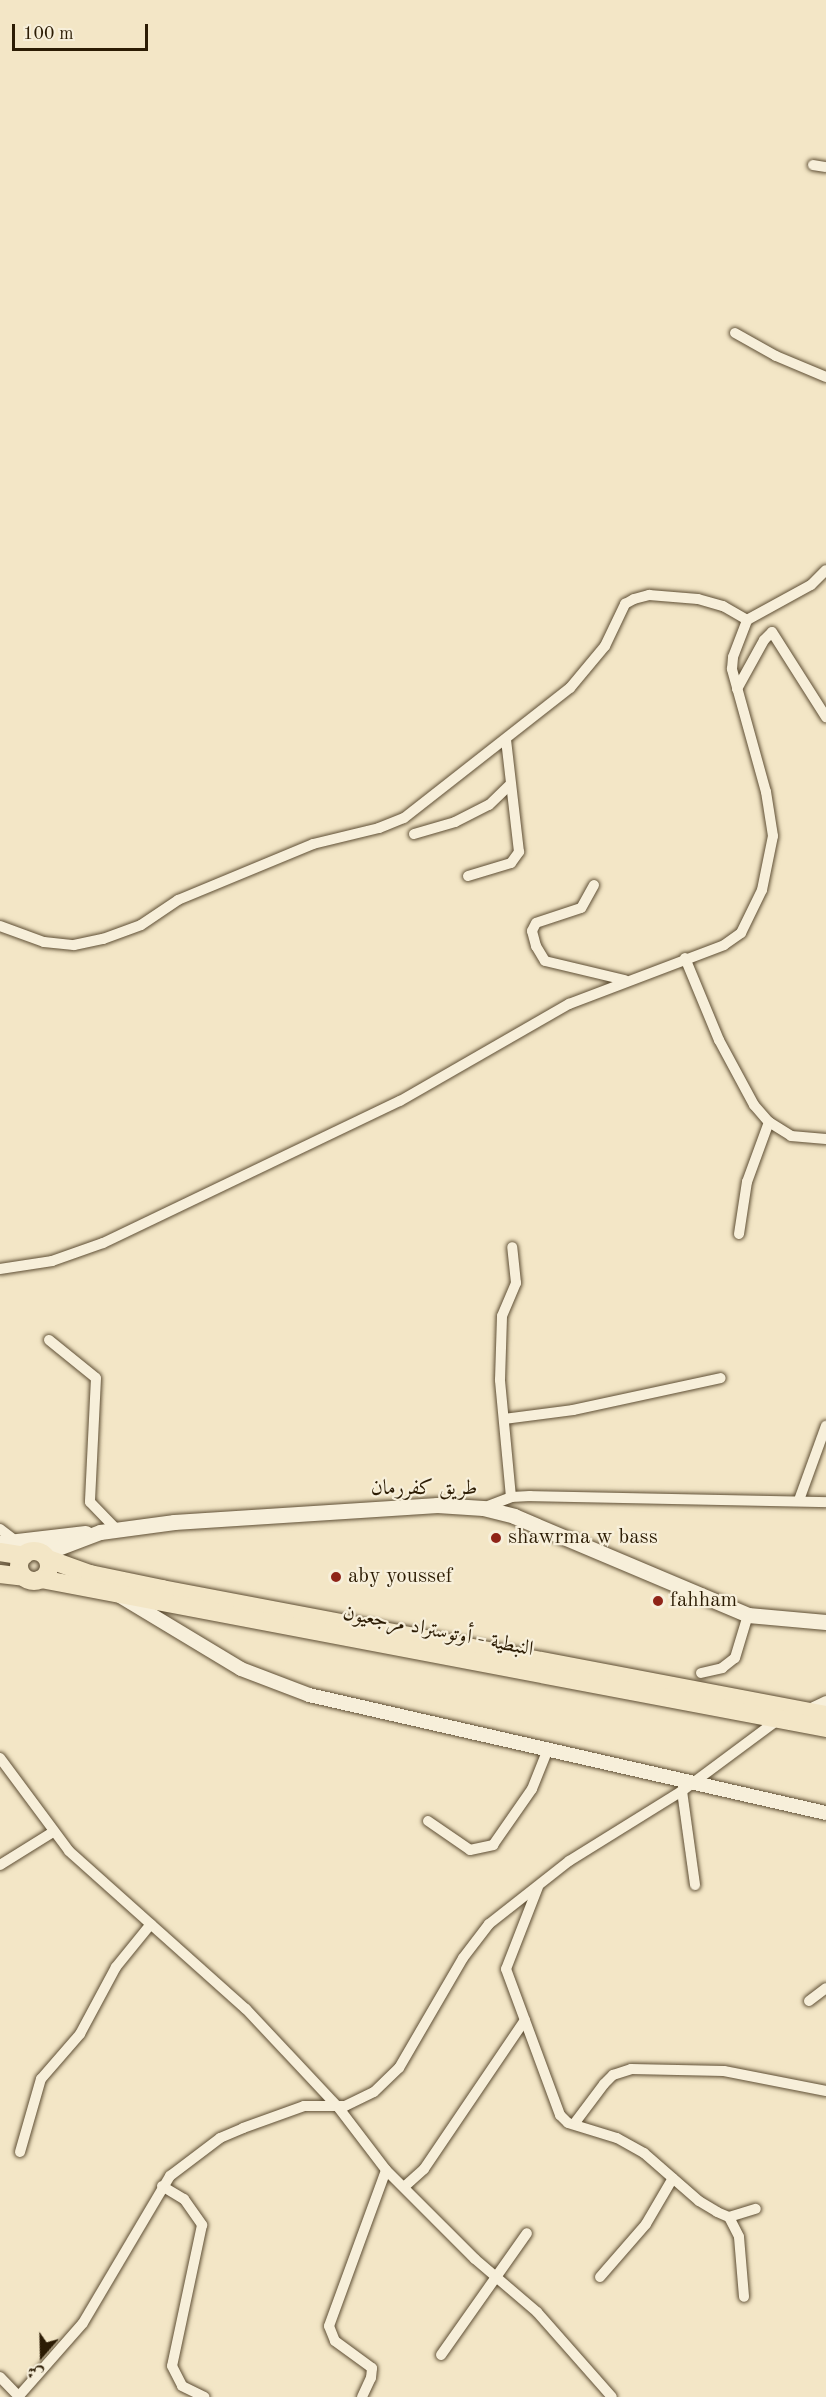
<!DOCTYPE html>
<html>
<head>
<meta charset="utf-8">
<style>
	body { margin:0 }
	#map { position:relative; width:826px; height:2397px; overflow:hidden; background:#f3e6c6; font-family:"Old Standard TT",Amiri,serif }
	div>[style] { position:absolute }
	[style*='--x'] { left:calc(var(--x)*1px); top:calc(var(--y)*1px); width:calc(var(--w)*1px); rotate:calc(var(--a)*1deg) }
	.roads { filter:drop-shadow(0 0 2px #5e4e34) drop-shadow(0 0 2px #5e4e34) }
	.minor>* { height:10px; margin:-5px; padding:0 5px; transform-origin:5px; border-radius:5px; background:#f7efda }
	.tertiary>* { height:14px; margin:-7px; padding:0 7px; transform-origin:7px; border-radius:7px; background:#f7efda }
	.secondary>* { height:15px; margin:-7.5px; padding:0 7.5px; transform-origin:7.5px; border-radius:7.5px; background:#f7efda }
	.trunk>* { height:18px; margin:-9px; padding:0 9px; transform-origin:9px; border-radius:9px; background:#f3e6c6 }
	.trunk>.ring { margin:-9px; padding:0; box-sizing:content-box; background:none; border:18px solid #f3e6c6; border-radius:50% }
	.dots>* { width:16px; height:16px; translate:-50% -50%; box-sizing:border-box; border:3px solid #f7efda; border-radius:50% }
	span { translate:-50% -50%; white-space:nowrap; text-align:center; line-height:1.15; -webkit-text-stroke:4.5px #f7efda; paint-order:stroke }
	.street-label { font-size:21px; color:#2c1c04 }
	.poi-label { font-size:21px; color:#2c1c04 }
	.left { translate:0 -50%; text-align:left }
	.north { position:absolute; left:12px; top:2325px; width:60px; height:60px; -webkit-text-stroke:4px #f7efda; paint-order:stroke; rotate:200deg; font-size:16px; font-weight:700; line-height:24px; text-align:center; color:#2c1c04 }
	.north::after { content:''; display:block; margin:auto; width:21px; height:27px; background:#2c1c04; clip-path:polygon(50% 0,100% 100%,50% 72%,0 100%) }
	.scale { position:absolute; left:12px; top:24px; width:136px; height:27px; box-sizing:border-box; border:3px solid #2c1c04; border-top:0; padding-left:8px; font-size:18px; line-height:21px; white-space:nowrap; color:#2c1c04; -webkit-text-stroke:4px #f7efda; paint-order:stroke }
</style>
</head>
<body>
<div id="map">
	<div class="roads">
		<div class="minor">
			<div style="--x:813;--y:165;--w:13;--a:9"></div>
			<div style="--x:735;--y:333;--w:47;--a:29.3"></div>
			<div style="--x:776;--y:356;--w:54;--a:22.8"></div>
			<div style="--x:737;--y:689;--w:56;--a:-61.1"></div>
			<div style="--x:764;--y:640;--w:11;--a:-45"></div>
			<div style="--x:772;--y:632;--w:101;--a:57.6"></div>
			<div style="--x:414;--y:834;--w:43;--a:-16.3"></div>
			<div style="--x:455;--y:822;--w:38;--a:-27"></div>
			<div style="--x:489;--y:805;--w:30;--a:-44"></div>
			<div style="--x:468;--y:876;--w:45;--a:-16.8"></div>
			<div style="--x:511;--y:863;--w:14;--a:-54"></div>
			<div style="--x:519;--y:852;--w:113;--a:-96.6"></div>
			<div style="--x:594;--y:885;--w:26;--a:119"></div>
			<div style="--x:581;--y:908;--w:47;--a:161.6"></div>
			<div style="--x:536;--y:923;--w:9;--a:117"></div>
			<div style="--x:532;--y:931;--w:16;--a:75"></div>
			<div style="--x:536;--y:946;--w:17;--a:59"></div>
			<div style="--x:545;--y:961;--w:82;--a:13.4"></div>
			<div style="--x:0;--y:926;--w:47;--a:20"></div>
			<div style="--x:44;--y:942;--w:30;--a:6"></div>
			<div style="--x:74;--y:945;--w:30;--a:-12"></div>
			<div style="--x:103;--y:939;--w:40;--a:-20.2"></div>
			<div style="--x:141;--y:925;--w:45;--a:-34"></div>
			<div style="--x:178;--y:900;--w:146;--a:-22.5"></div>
			<div style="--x:313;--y:844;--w:68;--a:-13.6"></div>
			<div style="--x:379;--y:828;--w:27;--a:-22"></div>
			<div style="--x:404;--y:818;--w:211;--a:-38.1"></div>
			<div style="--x:570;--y:688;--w:55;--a:-50.2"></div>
			<div style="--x:605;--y:646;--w:47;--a:-64.5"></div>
			<div style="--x:625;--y:604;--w:10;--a:-29"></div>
			<div style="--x:634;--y:599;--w:16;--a:-15"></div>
			<div style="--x:649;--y:595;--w:49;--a:4.7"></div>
			<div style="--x:698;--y:599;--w:26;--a:16"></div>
			<div style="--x:723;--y:606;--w:28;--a:30"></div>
			<div style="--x:685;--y:958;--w:89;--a:67.5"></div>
			<div style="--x:719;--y:1040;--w:74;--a:61.7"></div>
			<div style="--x:754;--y:1105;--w:23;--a:49"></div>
			<div style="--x:769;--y:1122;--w:26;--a:32"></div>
			<div style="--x:791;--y:1136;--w:35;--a:5"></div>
			<div style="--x:739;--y:1234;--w:53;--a:-81.3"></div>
			<div style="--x:747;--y:1182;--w:64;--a:-69.9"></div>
			<div style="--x:0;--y:1269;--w:53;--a:-8.7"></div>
			<div style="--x:52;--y:1261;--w:54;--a:-19.4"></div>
			<div style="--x:103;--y:1243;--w:329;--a:-25.6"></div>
			<div style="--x:400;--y:1101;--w:195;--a:-29.9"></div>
			<div style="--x:569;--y:1004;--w:166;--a:-20.8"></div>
			<div style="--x:724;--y:945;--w:21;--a:-35"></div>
			<div style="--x:741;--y:933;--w:48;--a:-64"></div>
			<div style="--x:762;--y:890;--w:55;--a:-78.5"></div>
			<div style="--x:773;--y:836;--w:45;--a:-99"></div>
			<div style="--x:766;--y:792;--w:128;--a:-105.5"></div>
			<div style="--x:732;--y:669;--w:12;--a:-85"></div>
			<div style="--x:733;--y:657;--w:40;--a:-69"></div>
			<div style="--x:747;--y:620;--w:73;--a:-28.7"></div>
			<div style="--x:811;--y:585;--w:21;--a:-45"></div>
			<div style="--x:49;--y:1340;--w:60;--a:39"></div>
			<div style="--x:96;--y:1378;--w:124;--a:92.8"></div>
			<div style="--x:90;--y:1502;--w:39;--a:46"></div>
			<div style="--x:504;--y:1419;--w:70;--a:-7.4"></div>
			<div style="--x:573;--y:1410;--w:151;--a:-12.2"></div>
			<div style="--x:511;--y:1497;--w:118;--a:-95.4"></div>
			<div style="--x:500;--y:1380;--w:64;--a:-88.2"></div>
			<div style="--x:502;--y:1316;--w:36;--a:-67"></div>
			<div style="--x:516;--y:1283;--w:36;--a:-96"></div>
			<div style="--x:799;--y:1500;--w:79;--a:-70"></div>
			<div style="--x:483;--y:1508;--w:30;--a:-21"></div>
			<div style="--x:511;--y:1497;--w:19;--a:-3"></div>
			<div style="--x:530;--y:1496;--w:296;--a:1.2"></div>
			<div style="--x:0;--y:1529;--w:21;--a:37"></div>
			<div style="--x:701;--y:1673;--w:22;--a:-13"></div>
			<div style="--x:722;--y:1668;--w:16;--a:-38"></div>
			<div style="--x:735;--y:1658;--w:45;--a:-73.2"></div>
			<div style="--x:807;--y:1710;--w:21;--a:-25"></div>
			<div style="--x:0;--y:1758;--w:116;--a:53.4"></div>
			<div style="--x:69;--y:1851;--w:237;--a:41.8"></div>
			<div style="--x:246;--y:2009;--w:134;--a:46.8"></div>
			<div style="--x:338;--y:2107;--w:79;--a:52.7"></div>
			<div style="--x:386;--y:2170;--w:126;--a:45"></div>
			<div style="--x:475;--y:2259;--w:82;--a:40.5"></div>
			<div style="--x:537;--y:2312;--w:113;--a:48.6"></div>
			<div style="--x:682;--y:1791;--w:95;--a:82.1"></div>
			<div style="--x:428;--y:1821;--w:51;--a:34.6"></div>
			<div style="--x:470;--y:1850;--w:24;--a:-12"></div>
			<div style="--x:493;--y:1845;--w:68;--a:-55.1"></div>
			<div style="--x:532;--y:1789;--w:43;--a:-68.2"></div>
			<div style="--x:0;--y:1865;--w:62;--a:-31.9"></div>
			<div style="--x:538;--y:1887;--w:88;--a:111.3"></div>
			<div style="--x:506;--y:1969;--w:156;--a:69.7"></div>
			<div style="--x:560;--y:2115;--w:11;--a:45"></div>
			<div style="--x:568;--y:2123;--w:51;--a:17"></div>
			<div style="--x:617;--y:2138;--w:31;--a:29"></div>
			<div style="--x:644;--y:2153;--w:73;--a:41.1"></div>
			<div style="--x:699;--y:2201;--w:21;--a:31"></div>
			<div style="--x:717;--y:2212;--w:13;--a:23"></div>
			<div style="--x:729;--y:2217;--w:28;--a:-17"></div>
			<div style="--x:809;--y:2001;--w:21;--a:-37"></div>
			<div style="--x:574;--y:2124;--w:50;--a:-53.1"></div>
			<div style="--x:604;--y:2084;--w:13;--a:-45"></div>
			<div style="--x:613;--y:2075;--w:19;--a:-18"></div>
			<div style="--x:631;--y:2069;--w:93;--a:1.2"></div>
			<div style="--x:724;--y:2071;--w:104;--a:11.1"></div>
			<div style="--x:20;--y:2152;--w:76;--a:-74"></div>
			<div style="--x:41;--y:2079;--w:60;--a:-49.1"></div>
			<div style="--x:80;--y:2034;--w:76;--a:-61.8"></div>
			<div style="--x:116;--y:1967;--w:55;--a:-50.9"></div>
			<div style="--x:162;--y:2186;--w:26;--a:31"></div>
			<div style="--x:184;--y:2199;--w:32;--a:55"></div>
			<div style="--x:202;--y:2225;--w:144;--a:102"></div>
			<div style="--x:172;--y:2366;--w:22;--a:63"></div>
			<div style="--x:182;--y:2386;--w:25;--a:26"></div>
			<div style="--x:404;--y:2187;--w:27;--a:-42"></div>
			<div style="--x:424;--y:2169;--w:180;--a:-55.9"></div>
			<div style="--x:729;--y:2217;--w:22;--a:63"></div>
			<div style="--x:739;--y:2237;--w:60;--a:85.2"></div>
			<div style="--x:600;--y:2277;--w:70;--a:-49"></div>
			<div style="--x:646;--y:2224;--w:53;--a:-59.6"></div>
			<div style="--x:441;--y:2355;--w:149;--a:-54.8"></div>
			<div style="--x:0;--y:2377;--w:28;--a:46"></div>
			<div style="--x:18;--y:2397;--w:98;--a:-48.7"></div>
			<div style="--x:83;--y:2323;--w:171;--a:-59.4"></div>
			<div style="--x:170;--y:2176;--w:63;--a:-37.2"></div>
			<div style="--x:220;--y:2138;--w:25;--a:-23"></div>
			<div style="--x:243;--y:2128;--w:65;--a:-19.8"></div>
			<div style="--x:304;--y:2106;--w:41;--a:0"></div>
			<div style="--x:345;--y:2106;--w:32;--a:-26"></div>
			<div style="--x:374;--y:2092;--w:35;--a:-44"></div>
			<div style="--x:399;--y:2068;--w:127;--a:-59.8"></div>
			<div style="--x:463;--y:1958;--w:43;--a:-52.6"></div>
			<div style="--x:489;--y:1924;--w:102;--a:-38.2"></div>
			<div style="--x:569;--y:1861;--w:133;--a:-31.8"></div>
			<div style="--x:682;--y:1791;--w:121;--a:-36.6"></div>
			<div style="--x:362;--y:2397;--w:21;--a:-65"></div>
			<div style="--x:371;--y:2378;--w:10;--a:-84"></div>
			<div style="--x:372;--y:2368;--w:46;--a:-143.9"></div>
			<div style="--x:335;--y:2341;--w:16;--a:-112"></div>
			<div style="--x:329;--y:2326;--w:166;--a:-69.9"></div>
		</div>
		<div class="tertiary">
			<div style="--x:120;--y:1596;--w:141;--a:31.1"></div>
			<div style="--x:241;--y:1669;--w:73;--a:20.9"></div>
			<div style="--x:309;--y:1695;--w:530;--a:12.86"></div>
		</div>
		<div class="secondary">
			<div style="--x:0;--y:1543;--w:86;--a:-6.7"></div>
			<div style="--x:42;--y:1554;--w:62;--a:-20.8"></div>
			<div style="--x:100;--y:1532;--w:75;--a:-7.7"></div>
			<div style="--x:174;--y:1522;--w:264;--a:-3.7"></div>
			<div style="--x:437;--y:1505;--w:46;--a:3.7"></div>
			<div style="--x:483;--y:1508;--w:32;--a:14"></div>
			<div style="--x:514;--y:1516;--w:254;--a:22.9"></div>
			<div style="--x:748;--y:1615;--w:78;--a:5.1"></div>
		</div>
		<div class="trunk">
			<div class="ring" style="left:19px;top:1551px;width:12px;height:12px"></div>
			<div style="--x:0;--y:1552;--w:24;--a:9"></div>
			<div style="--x:48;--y:1559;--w:45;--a:19.7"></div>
			<div style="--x:90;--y:1574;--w:74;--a:11.8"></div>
			<div style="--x:162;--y:1589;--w:676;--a:10.74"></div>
			<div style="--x:0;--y:1574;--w:24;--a:7"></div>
			<div style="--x:41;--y:1579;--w:799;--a:10.75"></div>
		</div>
	</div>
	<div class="dots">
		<div style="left:496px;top:1538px;background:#8f2418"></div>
		<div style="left:336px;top:1577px;background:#8f2418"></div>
		<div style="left:658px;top:1601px;background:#8f2418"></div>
	</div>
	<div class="street-label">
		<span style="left:424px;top:1489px">طريق كفررمان</span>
		<span style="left:438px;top:1632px;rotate:11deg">النبطية - أوتوستراد مرجعيون</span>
	</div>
	<div class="poi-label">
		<span class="left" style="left:508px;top:1538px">shawrma w bass</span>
		<span class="left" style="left:348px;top:1577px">aby youssef</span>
		<span class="left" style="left:670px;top:1601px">fahham</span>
	</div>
	<div class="north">ش</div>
	<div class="scale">100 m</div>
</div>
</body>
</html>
